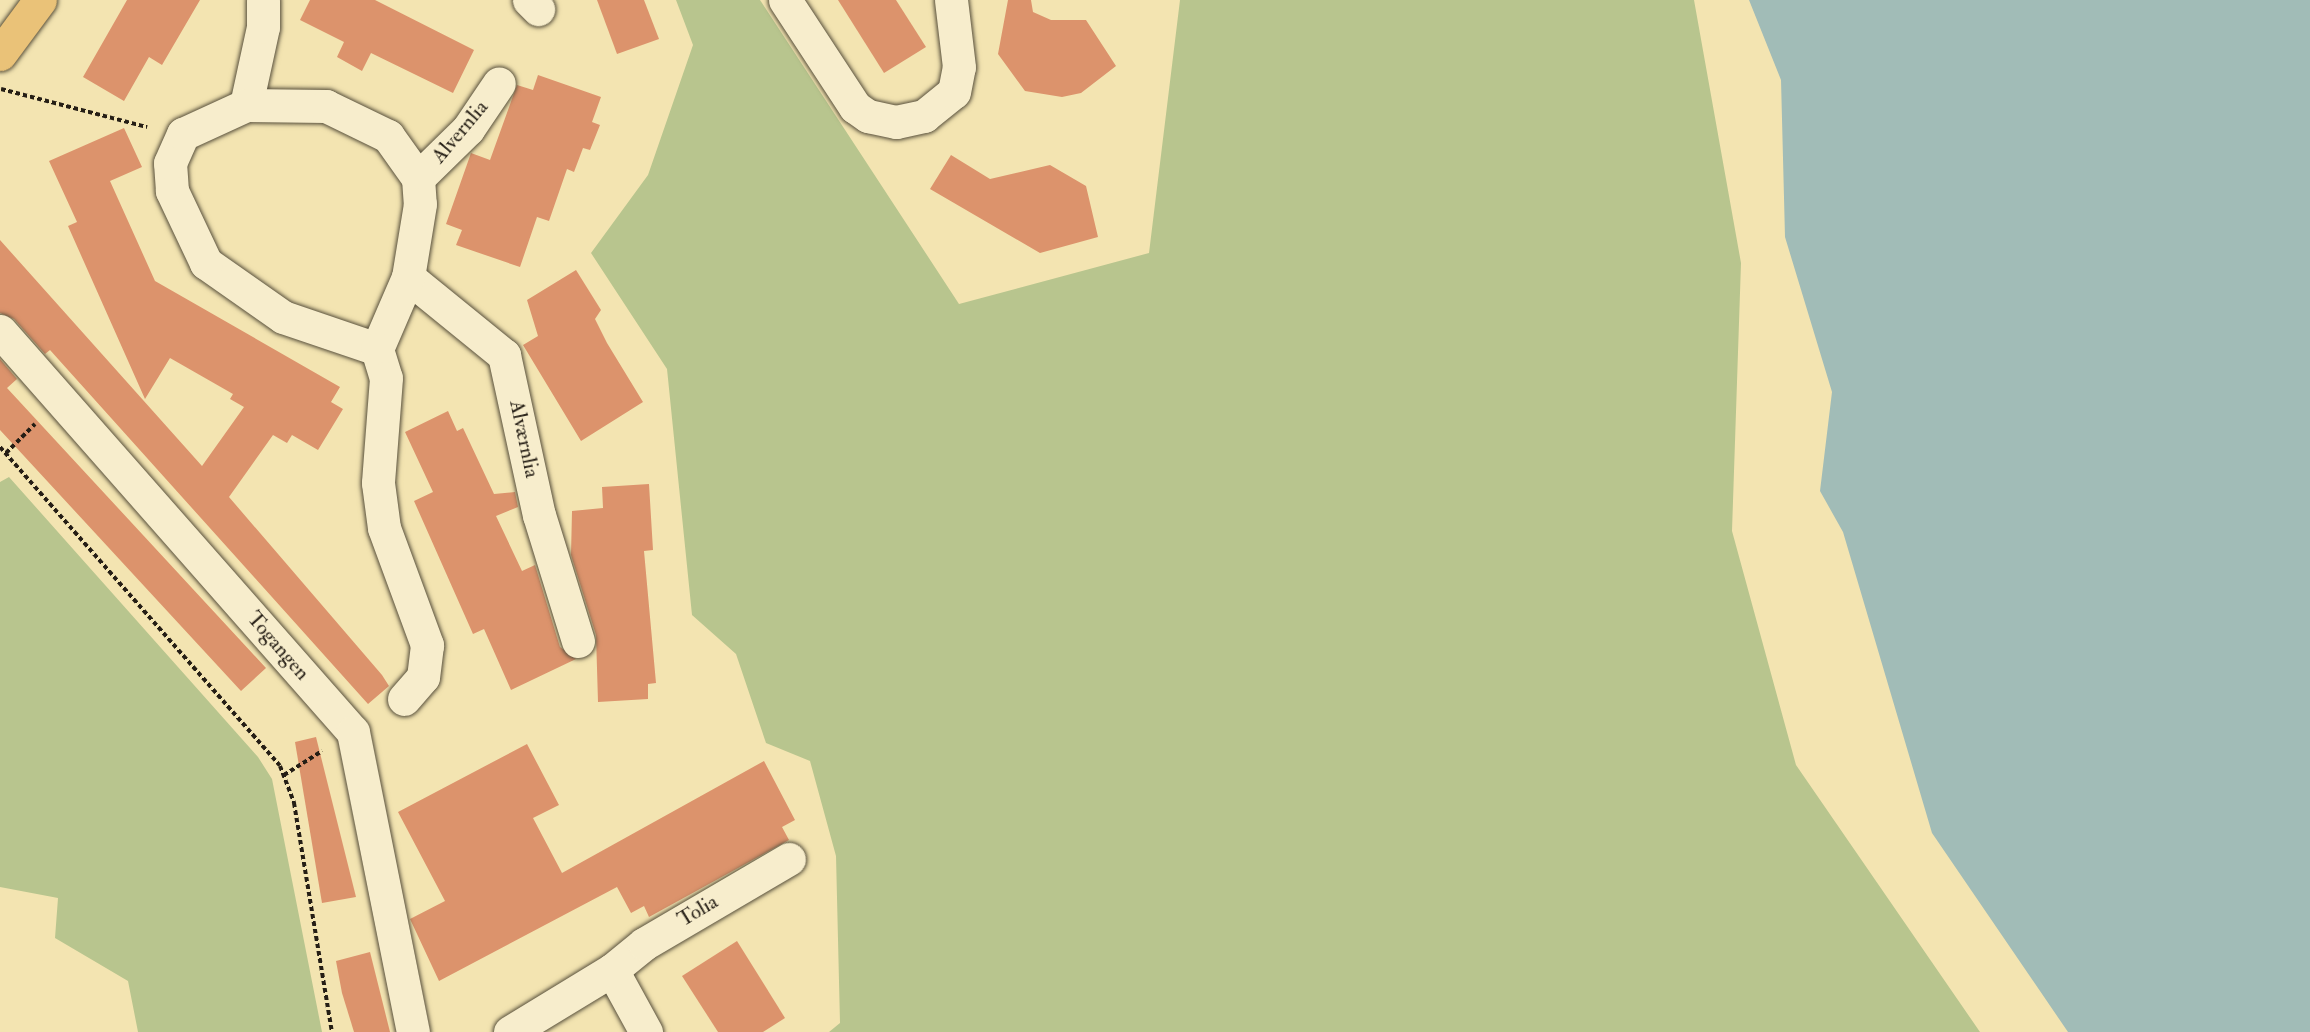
<!DOCTYPE html>
<html>
<head>
<meta charset="utf-8">
<style>
	body { margin:0 }
	#map { position:relative; width:2310px; height:1032px; overflow:hidden; background:#f3e4b1; font-family:"IM FELL Double Pica",serif }
	div>[style] { position:absolute }
	[style*='--x'] { left:calc(var(--x)*1px); top:calc(var(--y)*1px); width:calc(var(--w)*1px); rotate:calc(var(--a)*1deg) }
	.green>* { inset:0; background:#b8c58e }
	.water>* { inset:0; background:#a1bcb7 }
	.building>* { inset:0; background:#dc936c }
	.path>* { height:4px; margin-top:-2px; transform-origin:0; background:repeating-linear-gradient(90deg,#251e15 0 4.5px,transparent 0 7.5px) }
	.roads { filter:drop-shadow(0 0 2px #58503c) drop-shadow(0 0 2px #58503c) }
	.minor>* { height:33px; margin:-16.5px; padding:0 16.5px; transform-origin:16.5px; border-radius:16.5px; background:#f7edcc }
	.major>* { height:33px; margin:-16.5px; padding:0 16.5px; transform-origin:16.5px; border-radius:16.5px; background:#eac278 }
	span { translate:-50% -50%; white-space:nowrap; text-align:center; line-height:1.15; -webkit-text-stroke:4.5px #f7edcc; paint-order:stroke }
	.street-label { font-size:21px; color:#251e15 }
</style>
</head>
<body>
<div id="map">
	<div class="green">
		<div style="clip-path:polygon(676px 0,760px 0,959px 304px,1149px 253px,1180px 0,1694px 0,1741px 263px,1732px 531px,1796px 765px,1980px 1032px,829px 1032px,840px 1023px,836px 856px,810px 761px,766px 743px,736px 654px,692px 615px,667px 369px,591px 253px,648px 175px,693px 45px)"></div>
		<div style="clip-path:polygon(9px 477px,258px 757px,272px 779px,322px 1032px,138px 1032px,128px 981px,55px 938px,58px 898px,0 887px,0 482px)"></div>
	</div>
	<div class="water">
		<div style="clip-path:polygon(1749px 0,2310px 0,2310px 1032px,2068px 1032px,1932px 833px,1843px 532px,1820px 491px,1832px 392px,1785px 237px,1781px 80px)"></div>
	</div>
	<div class="building">
		<div style="clip-path:polygon(127px 0,200px 0,162px 65px,149px 57px,124px 101px,83px 77px)"></div>
		<div style="clip-path:polygon(310px 0,375px 0,474px 50px,453px 93px,371px 53px,362px 71px,337px 57px,344px 42px,300px 20px)"></div>
		<div style="clip-path:polygon(597px 0,644px 0,659px 39px,617px 54px)"></div>
		<div style="clip-path:polygon(838px 0,896px 0,926px 47px,884px 73px)"></div>
		<div style="clip-path:polygon(1008px 0,1031px 0,1033px 12px,1051px 20px,1086px 20px,1116px 66px,1081px 93px,1062px 97px,1025px 91px,998px 54px)"></div>
		<div style="clip-path:polygon(538px 75px,601px 97px,592px 122px,600px 125px,590px 150px,583px 148px,574px 172px,567px 169px,549px 221px,537px 217px,520px 267px,456px 245px,462px 230px,446px 224px,471px 153px,490px 160px,517px 85px,533px 90px)"></div>
		<div style="clip-path:polygon(124px 128px,142px 167px,110px 181px,155px 281px,340px 387px,331px 402px,343px 409px,318px 450px,292px 435px,287px 443px,273px 435px,229px 497px,382px 675px,389px 686px,368px 704px,50px 350px,45px 354px,14px 319px,0 313px,0 240px,202px 466px,244px 407px,230px 399px,233px 394px,170px 358px,145px 399px,68px 226px,77px 222px,49px 161px)"></div>
		<div style="clip-path:polygon(951px 155px,990px 179px,1050px 165px,1086px 186px,1098px 237px,1040px 253px,930px 189px)"></div>
		<div style="clip-path:polygon(576px 270px,601px 310px,595px 319px,607px 343px,643px 402px,581px 441px,523px 345px,538px 336px,527px 300px)"></div>
		<div style="clip-path:polygon(0 359px,17px 379px,7px 388px,266px 668px,241px 691px,0 430px)"></div>
		<div style="clip-path:polygon(448px 411px,457px 431px,463px 428px,494px 494px,515px 492px,518px 507px,496px 516px,522px 571px,535px 565px,560px 647px,576px 659px,511px 690px,484px 629px,473px 634px,414px 501px,433px 492px,405px 432px)"></div>
		<div style="clip-path:polygon(649px 484px,653px 550px,644px 551px,656px 683px,648px 684px,648px 699px,598px 702px,596px 635px,571px 555px,572px 511px,603px 508px,602px 487px)"></div>
		<div style="clip-path:polygon(316px 737px,356px 897px,322px 903px,295px 742px)"></div>
		<div style="clip-path:polygon(527px 744px,559px 805px,533px 818px,562px 873px,764px 761px,795px 820px,782px 827px,789px 840px,649px 917px,644px 906px,631px 913px,617px 887px,439px 981px,410px 919px,445px 901px,398px 812px)"></div>
		<div style="clip-path:polygon(737px 941px,785px 1018px,763px 1032px,718px 1032px,682px 976px)"></div>
		<div style="clip-path:polygon(370px 952px,390px 1032px,354px 1032px,342px 993px,336px 961px)"></div>
	</div>
	<div class="path">
		<div style="--x:1;--y:89;--w:151;--a:14.6"></div>
		<div style="--x:0;--y:447;--w:424;--a:48.7"></div>
		<div style="--x:280;--y:766;--w:40;--a:69"></div>
		<div style="--x:294;--y:803;--w:232;--a:80.6"></div>
		<div style="--x:6;--y:453;--w:41;--a:-45"></div>
		<div style="--x:284;--y:775;--w:45;--a:-32.3"></div>
	</div>
	<div class="roads">
		<div class="minor">
			<div style="--x:529;--y:0;--w:13;--a:45"></div>
			<div style="--x:785;--y:0;--w:128;--a:56.8"></div>
			<div style="--x:855;--y:107;--w:16;--a:35"></div>
			<div style="--x:868;--y:116;--w:29;--a:12"></div>
			<div style="--x:896;--y:122;--w:29;--a:-12"></div>
			<div style="--x:924;--y:116;--w:38;--a:-39"></div>
			<div style="--x:954;--y:92;--w:25;--a:-79"></div>
			<div style="--x:959;--y:67;--w:67;--a:-96.8"></div>
			<div style="--x:246;--y:105;--w:80;--a:-77.7"></div>
			<div style="--x:263;--y:27;--w:27;--a:-90"></div>
			<div style="--x:418;--y:178;--w:70;--a:-44.4"></div>
			<div style="--x:468;--y:129;--w:55;--a:-56"></div>
			<div style="--x:408;--y:277;--w:124;--a:39.1"></div>
			<div style="--x:504;--y:355;--w:164;--a:77.7"></div>
			<div style="--x:539;--y:515;--w:132;--a:72.8"></div>
			<div style="--x:0;--y:331;--w:534;--a:48.64"></div>
			<div style="--x:353;--y:732;--w:306;--a:78.7"></div>
			<div style="--x:377;--y:349;--w:99;--a:-161.2"></div>
			<div style="--x:283;--y:317;--w:94;--a:-145"></div>
			<div style="--x:206;--y:263;--w:80;--a:-115.3"></div>
			<div style="--x:172;--y:191;--w:28;--a:-94"></div>
			<div style="--x:170;--y:163;--w:32;--a:-66"></div>
			<div style="--x:183;--y:134;--w:69;--a:-24.7"></div>
			<div style="--x:246;--y:105;--w:80;--a:0.7"></div>
			<div style="--x:326;--y:106;--w:69;--a:25.8"></div>
			<div style="--x:388;--y:136;--w:52;--a:54.5"></div>
			<div style="--x:418;--y:178;--w:26;--a:86"></div>
			<div style="--x:420;--y:204;--w:74;--a:99.3"></div>
			<div style="--x:408;--y:277;--w:78;--a:113.3"></div>
			<div style="--x:377;--y:349;--w:30;--a:73"></div>
			<div style="--x:386;--y:378;--w:105;--a:94.4"></div>
			<div style="--x:378;--y:483;--w:45;--a:82.4"></div>
			<div style="--x:384;--y:528;--w:125;--a:69.8"></div>
			<div style="--x:427;--y:645;--w:32;--a:97"></div>
			<div style="--x:423;--y:677;--w:29;--a:131"></div>
			<div style="--x:612;--y:970;--w:71;--a:61.3"></div>
			<div style="--x:510;--y:1032;--w:119;--a:-31.3"></div>
			<div style="--x:612;--y:970;--w:41;--a:-39.1"></div>
			<div style="--x:644;--y:944;--w:168;--a:-30.4"></div>
		</div>
		<div class="major">
			<div style="--x:0;--y:54;--w:67;--a:-53.5"></div>
		</div>
	</div>
	<div class="street-label">
		<span style="left:460px;top:132px;rotate:-50deg">Alvernlia</span>
		<span style="left:524px;top:439px;rotate:78deg">Alværnlia</span>
		<span style="left:278px;top:646px;rotate:49deg">Togangen</span>
		<span style="left:698px;top:911px;rotate:-31deg">Tolia</span>
	</div>
</div>
</body>
</html>
